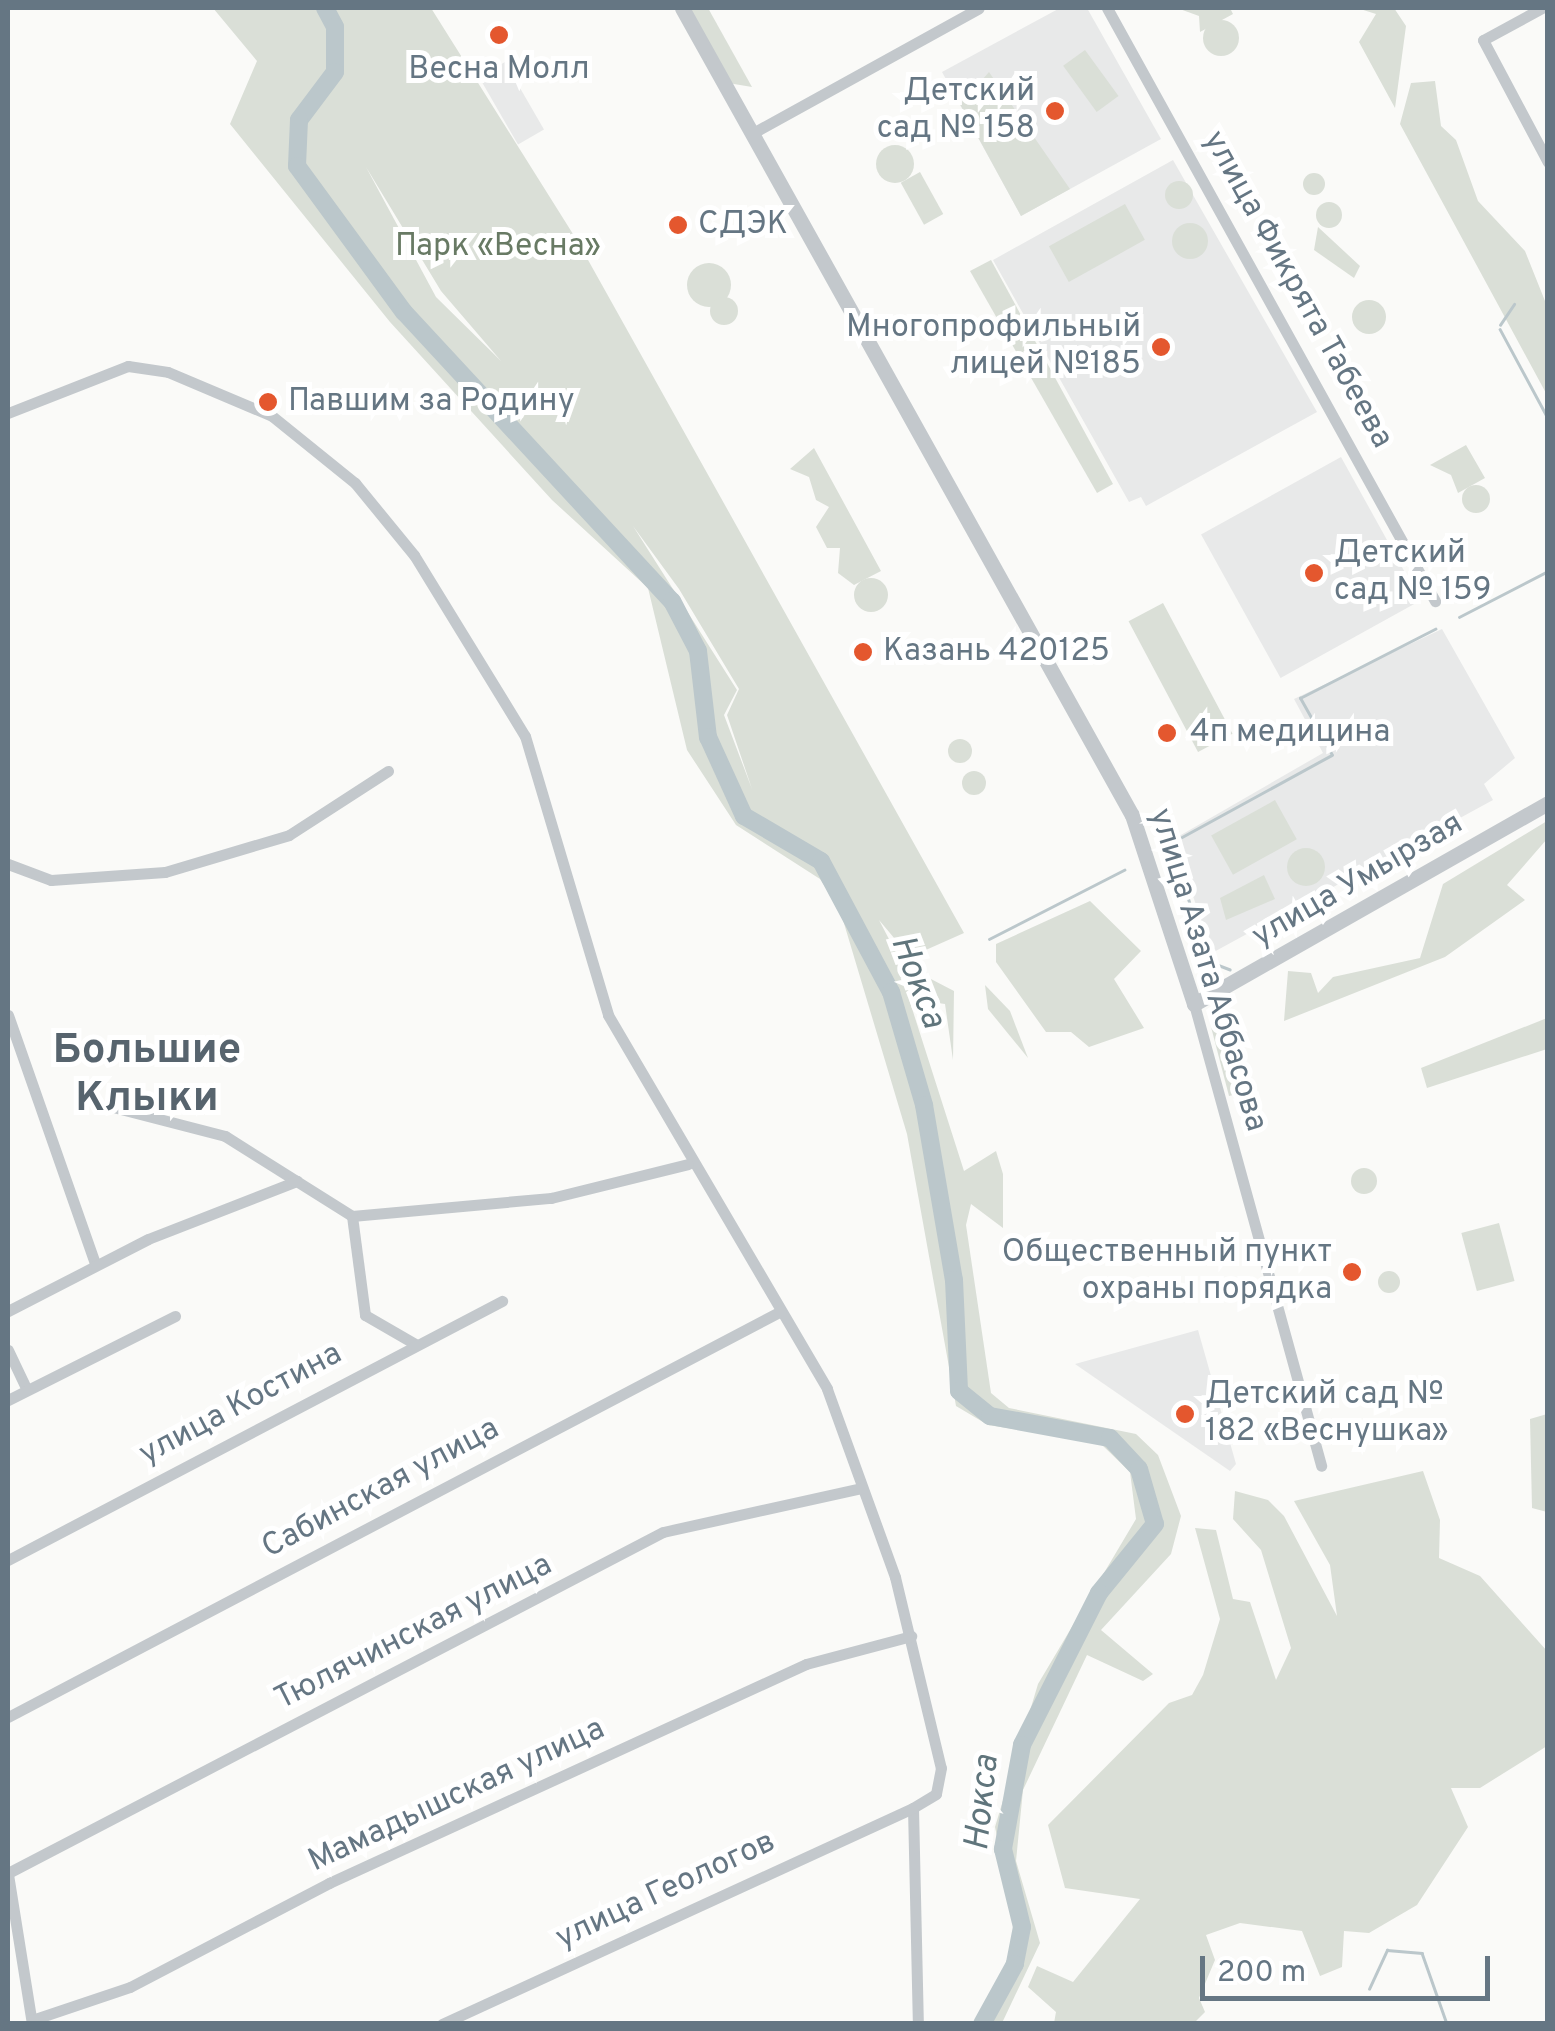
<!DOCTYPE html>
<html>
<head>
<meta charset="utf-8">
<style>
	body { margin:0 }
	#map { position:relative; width:1555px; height:2031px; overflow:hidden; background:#fafaf8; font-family:Overpass,sans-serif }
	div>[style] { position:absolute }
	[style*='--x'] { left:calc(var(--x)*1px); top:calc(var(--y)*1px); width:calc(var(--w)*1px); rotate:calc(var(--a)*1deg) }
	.built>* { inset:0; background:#e8e9e9; transform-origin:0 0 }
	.green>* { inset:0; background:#dadfd7; transform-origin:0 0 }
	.round { border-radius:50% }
	.stream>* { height:2.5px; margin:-1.25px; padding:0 1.25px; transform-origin:1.25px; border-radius:1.25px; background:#bbc7cb }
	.river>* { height:18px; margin:-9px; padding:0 9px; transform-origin:9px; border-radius:9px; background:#bbc7cb }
	.minor>* { height:11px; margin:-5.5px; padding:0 5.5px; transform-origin:5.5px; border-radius:5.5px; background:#c3c8cc }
	.tertiary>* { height:15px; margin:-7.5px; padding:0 7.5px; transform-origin:7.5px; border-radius:7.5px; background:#c3c8cc }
	.dots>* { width:28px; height:28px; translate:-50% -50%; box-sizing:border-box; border:5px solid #fff; border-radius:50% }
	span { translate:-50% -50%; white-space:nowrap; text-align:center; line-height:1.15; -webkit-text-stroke:10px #fff; paint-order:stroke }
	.poi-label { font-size:32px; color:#657683 }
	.right { translate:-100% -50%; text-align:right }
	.left { translate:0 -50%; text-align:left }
	.park-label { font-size:32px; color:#687a64 }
	.street-label { font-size:32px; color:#657683 }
	.water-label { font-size:35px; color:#60757c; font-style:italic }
	.district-label { font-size:42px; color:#57646e; font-weight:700 }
	.frame { position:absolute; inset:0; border:10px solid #657683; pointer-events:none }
	.scale { position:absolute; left:1200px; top:1956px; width:290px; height:45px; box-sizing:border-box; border:5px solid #657683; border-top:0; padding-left:12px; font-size:30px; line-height:35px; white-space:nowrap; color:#657683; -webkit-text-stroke:8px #fff; paint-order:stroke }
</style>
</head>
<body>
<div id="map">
	<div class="built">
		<div style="clip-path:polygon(1060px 8px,1087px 8px,1161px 139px,1021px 216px,942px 72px)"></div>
		<div style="left:505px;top:62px;width:78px;height:30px;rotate:60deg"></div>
		<div style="clip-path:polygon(1173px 160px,1317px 412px,1146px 506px,1141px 497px,1129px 502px,993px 260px)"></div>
		<div style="left:1341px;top:457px;width:164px;height:160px;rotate:61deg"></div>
		<div style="clip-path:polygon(1442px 629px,1515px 758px,1484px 784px,1493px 800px,1212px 953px,1174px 839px,1323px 753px,1294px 699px)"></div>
		<div style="clip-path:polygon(1198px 1330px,1236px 1464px,1230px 1471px,1075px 1364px)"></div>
	</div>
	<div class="green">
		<div style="clip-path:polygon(evenodd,213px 8px,431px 8px,578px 242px,964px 933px,910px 957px,879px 920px,902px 964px,954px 991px,953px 1060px,945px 1004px,909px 999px,964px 1171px,996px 1151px,1003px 1174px,1003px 1228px,971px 1204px,966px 1225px,991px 1393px,1009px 1408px,1136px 1434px,1158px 1455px,1181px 1516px,1171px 1554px,1101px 1630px,1153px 1674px,1143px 1681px,1087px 1655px,1023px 1790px,1016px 1861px,1040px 1943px,1002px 2023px,978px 2023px,1009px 1964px,1016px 1928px,995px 1827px,1038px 1684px,1136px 1519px,1130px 1472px,1100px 1443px,988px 1425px,956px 1406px,907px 1134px,840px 910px,820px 879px,736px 825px,687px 750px,648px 588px,552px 500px,390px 322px,230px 124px,257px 61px,213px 8px,366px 167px,441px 291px,501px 361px,436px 297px,366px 167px,213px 8px,633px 526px,679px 589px,739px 689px,727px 715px,752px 789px,724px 715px,737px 690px,633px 526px)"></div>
		<div style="clip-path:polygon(687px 8px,708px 8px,752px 87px,728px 83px)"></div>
		<div style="clip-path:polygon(1177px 8px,1230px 8px,1233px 14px,1200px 32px,1199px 16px)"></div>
		<div style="clip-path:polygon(1357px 8px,1394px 8px,1406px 26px,1395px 108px,1359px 42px,1376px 14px)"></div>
		<div class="round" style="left:1203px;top:20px;width:36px;height:36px"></div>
		<div style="left:1085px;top:50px;width:57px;height:27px;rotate:54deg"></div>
		<div style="clip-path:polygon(989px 72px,1070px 189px,1021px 216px,949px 84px,975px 88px)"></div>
		<div style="clip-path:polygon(1435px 81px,1441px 126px,1456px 140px,1478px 201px,1525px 251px,1547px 306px,1547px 395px,1400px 124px,1411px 83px)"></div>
		<div class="round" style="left:876px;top:145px;width:38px;height:38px"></div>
		<div style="left:920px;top:172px;width:48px;height:22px;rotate:61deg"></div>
		<div class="round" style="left:1303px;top:173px;width:22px;height:22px"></div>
		<div class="round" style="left:1165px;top:181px;width:28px;height:28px"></div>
		<div class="round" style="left:1316px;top:202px;width:26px;height:26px"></div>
		<div style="left:1125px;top:204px;width:41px;height:87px;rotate:61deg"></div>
		<div class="round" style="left:1172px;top:223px;width:36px;height:36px"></div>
		<div style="clip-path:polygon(1318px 227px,1360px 266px,1354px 278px,1314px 250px)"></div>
		<div style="clip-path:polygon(991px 260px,1113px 484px,1097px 493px,970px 271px)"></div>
		<div class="round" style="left:687px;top:263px;width:44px;height:44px"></div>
		<div class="round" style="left:710px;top:297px;width:28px;height:28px"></div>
		<div class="round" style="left:1352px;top:300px;width:34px;height:34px"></div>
		<div style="clip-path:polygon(1466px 445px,1485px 478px,1458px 493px,1451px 475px,1430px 465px)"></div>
		<div style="clip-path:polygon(814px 448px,881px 571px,854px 585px,838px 573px,840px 548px,827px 548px,816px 527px,829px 507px,816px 500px,809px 477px,790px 469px)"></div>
		<div class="round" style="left:1462px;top:485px;width:28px;height:28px"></div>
		<div class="round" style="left:854px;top:578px;width:34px;height:34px"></div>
		<div style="left:1163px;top:603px;width:148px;height:39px;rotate:62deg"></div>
		<div class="round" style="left:948px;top:739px;width:24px;height:24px"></div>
		<div class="round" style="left:962px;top:771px;width:24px;height:24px"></div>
		<div style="left:1275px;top:800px;width:45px;height:73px;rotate:61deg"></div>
		<div style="clip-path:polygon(1547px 821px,1547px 839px,1507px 885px,1525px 900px,1445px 957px,1284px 1021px,1288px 971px,1311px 973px,1318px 993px,1333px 977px,1420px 958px,1443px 884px)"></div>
		<div class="round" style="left:1287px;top:848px;width:38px;height:38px"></div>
		<div style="clip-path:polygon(1264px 875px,1275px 899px,1226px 920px,1220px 898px)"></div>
		<div style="clip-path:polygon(1090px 901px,1141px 951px,1114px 979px,1144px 1028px,1089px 1047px,1071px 1032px,1046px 1032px,996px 962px,996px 944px)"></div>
		<div style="clip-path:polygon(985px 985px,1010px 1011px,1028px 1058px,988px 1009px)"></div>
		<div style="clip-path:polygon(1227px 994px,1241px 1093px,1229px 1096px,1210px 1023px)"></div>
		<div style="clip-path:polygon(1547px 1018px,1547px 1049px,1427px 1088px,1421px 1068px)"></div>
		<div class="round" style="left:1351px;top:1168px;width:26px;height:26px"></div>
		<div style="left:1499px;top:1223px;width:60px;height:39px;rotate:75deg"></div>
		<div class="round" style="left:1378px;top:1271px;width:22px;height:22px"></div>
		<div style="clip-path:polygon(1547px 1414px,1548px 1414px,1547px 1512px,1532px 1508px,1530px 1419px)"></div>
		<div style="clip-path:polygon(1423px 1471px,1440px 1520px,1439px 1558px,1480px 1576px,1547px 1651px,1547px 1746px,1480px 1788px,1451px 1788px,1468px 1827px,1417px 1905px,1369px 1933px,1344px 1931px,1342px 1967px,1320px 1976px,1302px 1931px,1240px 1923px,1206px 1935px,1215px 1960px,1199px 1998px,1205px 2012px,1194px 2023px,1054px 2023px,1056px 2012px,1028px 1987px,1037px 1966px,1073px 1982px,1140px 1899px,1065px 1888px,1048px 1825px,1169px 1703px,1192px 1695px,1203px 1675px,1220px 1619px,1195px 1528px,1216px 1530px,1233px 1599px,1250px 1602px,1276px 1680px,1291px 1648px,1261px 1550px,1233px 1519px,1235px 1491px,1268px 1500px,1284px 1516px,1337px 1616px,1330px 1565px,1294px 1501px)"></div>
	</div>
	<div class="stream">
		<div style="--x:1500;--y:325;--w:25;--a:-56"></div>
		<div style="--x:1500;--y:329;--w:101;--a:61.7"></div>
		<div style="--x:1459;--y:617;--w:100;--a:-27.3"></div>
		<div style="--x:989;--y:939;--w:152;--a:-27.1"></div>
		<div style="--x:1230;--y:970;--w:25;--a:-159"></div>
		<div style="--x:1207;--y:961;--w:123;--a:-107"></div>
		<div style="--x:1171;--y:843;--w:183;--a:-28.7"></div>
		<div style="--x:1332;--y:755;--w:65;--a:-119.3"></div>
		<div style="--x:1300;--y:698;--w:152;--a:-27.1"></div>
		<div style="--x:1369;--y:1989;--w:43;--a:-65.2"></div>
		<div style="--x:1387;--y:1950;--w:35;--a:5"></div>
		<div style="--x:1422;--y:1953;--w:75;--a:70.6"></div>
	</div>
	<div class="river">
		<div style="--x:325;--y:8;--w:21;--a:62"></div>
		<div style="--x:335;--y:27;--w:45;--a:90"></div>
		<div style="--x:335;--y:72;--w:60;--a:126.9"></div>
		<div style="--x:299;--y:120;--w:46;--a:92.5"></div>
		<div style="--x:297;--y:166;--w:181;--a:53.8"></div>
		<div style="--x:404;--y:312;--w:394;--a:47.2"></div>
		<div style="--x:672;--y:601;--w:56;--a:62.5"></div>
		<div style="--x:698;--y:651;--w:87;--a:83.4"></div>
		<div style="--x:708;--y:737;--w:87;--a:65.5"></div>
		<div style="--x:744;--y:816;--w:89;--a:30.3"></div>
		<div style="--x:821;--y:861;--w:149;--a:61.9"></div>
		<div style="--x:891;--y:992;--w:118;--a:73.7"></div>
		<div style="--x:924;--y:1105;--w:178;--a:80.3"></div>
		<div style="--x:954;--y:1280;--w:111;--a:87.4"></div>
		<div style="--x:959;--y:1391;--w:40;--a:39"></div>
		<div style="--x:990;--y:1416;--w:122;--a:10.4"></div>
		<div style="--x:1110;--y:1438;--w:42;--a:46.9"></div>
		<div style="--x:1139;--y:1469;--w:57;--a:73.8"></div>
		<div style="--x:1155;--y:1524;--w:89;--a:129.1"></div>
		<div style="--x:1099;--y:1593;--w:170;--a:116.9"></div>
		<div style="--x:1022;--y:1745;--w:106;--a:100.4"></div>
		<div style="--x:1003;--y:1849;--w:80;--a:76.3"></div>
		<div style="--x:1022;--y:1927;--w:38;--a:101"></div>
		<div style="--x:1015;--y:1964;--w:68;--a:118.8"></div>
	</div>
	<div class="minor">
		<div style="--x:1107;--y:8;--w:678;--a:61.05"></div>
		<div style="--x:1542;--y:8;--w:67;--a:151.5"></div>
		<div style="--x:1483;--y:40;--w:138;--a:62"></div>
		<div style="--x:751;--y:134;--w:260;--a:-28.9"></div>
		<div style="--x:8;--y:413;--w:129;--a:-21.4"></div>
		<div style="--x:128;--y:366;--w:40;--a:8.5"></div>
		<div style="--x:168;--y:372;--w:113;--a:22.9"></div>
		<div style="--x:272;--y:416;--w:107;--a:38.9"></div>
		<div style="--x:355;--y:483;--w:93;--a:50.7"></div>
		<div style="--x:414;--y:555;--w:212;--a:58.5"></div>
		<div style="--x:525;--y:736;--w:291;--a:73.4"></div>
		<div style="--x:608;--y:1015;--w:433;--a:59.6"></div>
		<div style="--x:827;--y:1389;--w:200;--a:70.1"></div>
		<div style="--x:895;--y:1577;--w:196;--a:76.5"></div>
		<div style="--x:941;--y:1768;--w:26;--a:101"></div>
		<div style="--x:936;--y:1794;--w:27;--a:149"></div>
		<div style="--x:913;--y:1808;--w:216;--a:88.7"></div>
		<div style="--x:8;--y:864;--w:46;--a:20.4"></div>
		<div style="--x:51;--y:880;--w:114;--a:-4"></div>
		<div style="--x:165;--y:872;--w:129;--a:-16.6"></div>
		<div style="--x:289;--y:835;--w:118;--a:-32.9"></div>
		<div style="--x:1194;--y:1004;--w:479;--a:74.6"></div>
		<div style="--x:8;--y:1015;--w:264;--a:70.7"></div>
		<div style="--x:109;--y:1106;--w:120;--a:14.5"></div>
		<div style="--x:225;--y:1136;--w:150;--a:32.2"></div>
		<div style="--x:352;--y:1216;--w:200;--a:-5.2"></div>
		<div style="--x:551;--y:1198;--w:141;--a:-13.9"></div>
		<div style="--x:352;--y:1216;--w:100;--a:82.5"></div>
		<div style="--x:365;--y:1315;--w:58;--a:30.1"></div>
		<div style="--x:8;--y:1311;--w:157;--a:-27.2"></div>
		<div style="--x:148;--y:1239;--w:160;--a:-21.3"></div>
		<div style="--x:8;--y:1350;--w:44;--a:64.6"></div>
		<div style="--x:8;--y:1400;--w:187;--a:-26.7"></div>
		<div style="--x:8;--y:1560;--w:558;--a:-27.67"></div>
		<div style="--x:8;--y:1717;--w:873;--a:-27.71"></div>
		<div style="--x:8;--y:1873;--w:738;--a:-27.5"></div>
		<div style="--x:663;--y:1532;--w:204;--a:-12.5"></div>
		<div style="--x:8;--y:1874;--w:152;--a:80.9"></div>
		<div style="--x:32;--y:2020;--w:103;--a:-18.6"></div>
		<div style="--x:130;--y:1987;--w:225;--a:-27.6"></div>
		<div style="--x:329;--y:1883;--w:525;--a:-24.66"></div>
		<div style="--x:806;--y:1664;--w:109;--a:-14.9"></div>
		<div style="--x:442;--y:2024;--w:518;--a:-24.64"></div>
	</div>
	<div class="tertiary">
		<div style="--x:682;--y:8;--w:924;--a:60.86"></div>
		<div style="--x:1132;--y:815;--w:199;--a:71.8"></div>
		<div style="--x:1194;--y:1004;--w:407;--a:-29.6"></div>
	</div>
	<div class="dots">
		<div style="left:499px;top:35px;background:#e4572e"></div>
		<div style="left:1055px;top:111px;background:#e4572e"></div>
		<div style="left:678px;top:225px;background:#e4572e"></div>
		<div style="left:1161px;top:347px;background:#e4572e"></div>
		<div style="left:268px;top:402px;background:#e4572e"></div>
		<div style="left:1314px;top:573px;background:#e4572e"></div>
		<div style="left:863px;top:652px;background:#e4572e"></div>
		<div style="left:1167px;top:733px;background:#e4572e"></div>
		<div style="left:1352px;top:1272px;background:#e4572e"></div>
		<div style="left:1185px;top:1414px;background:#e4572e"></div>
	</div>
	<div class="poi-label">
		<span style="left:499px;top:70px">Весна Молл</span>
		<span class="right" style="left:1035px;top:111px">Детский<br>сад № 158</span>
		<span class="left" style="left:698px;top:225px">СДЭК</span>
		<span class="right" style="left:1141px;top:347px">Многопрофильный<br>лицей №185</span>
		<span class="left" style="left:288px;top:402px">Павшим за Родину</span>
		<span class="left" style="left:1334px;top:573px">Детский<br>сад № 159</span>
		<span class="left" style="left:883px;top:652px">Казань 420125</span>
		<span class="left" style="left:1190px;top:733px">4п медицина</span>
		<span class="right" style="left:1332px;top:1272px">Общественный пункт<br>охраны порядка</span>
		<span class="left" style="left:1205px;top:1414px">Детский сад №<br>182 «Веснушка»</span>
	</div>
	<div class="park-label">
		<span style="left:498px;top:247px">Парк «Весна»</span>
	</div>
	<div class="street-label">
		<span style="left:1297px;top:290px;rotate:61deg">улица Фикрята Табеева</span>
		<span style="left:1358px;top:881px;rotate:-30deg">улица Умырзая</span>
		<span style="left:1207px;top:970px;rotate:73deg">улица Азата Аббасова</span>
		<span style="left:241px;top:1405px;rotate:-28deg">улица Костина</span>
		<span style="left:381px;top:1489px;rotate:-28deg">Сабинская улица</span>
		<span style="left:414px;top:1633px;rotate:-27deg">Тюлячинская улица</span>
		<span style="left:457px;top:1796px;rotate:-25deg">Мамадышская улица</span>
		<span style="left:666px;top:1891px;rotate:-25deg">улица Геологов</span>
	</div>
	<div class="water-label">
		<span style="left:917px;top:982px;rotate:69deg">Нокса</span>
		<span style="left:983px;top:1803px;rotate:-84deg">Нокса</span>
	</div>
	<div class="district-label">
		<span style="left:147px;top:1076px">Большие<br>Клыки</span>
	</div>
	<div class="frame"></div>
	<div class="scale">200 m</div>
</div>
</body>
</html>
